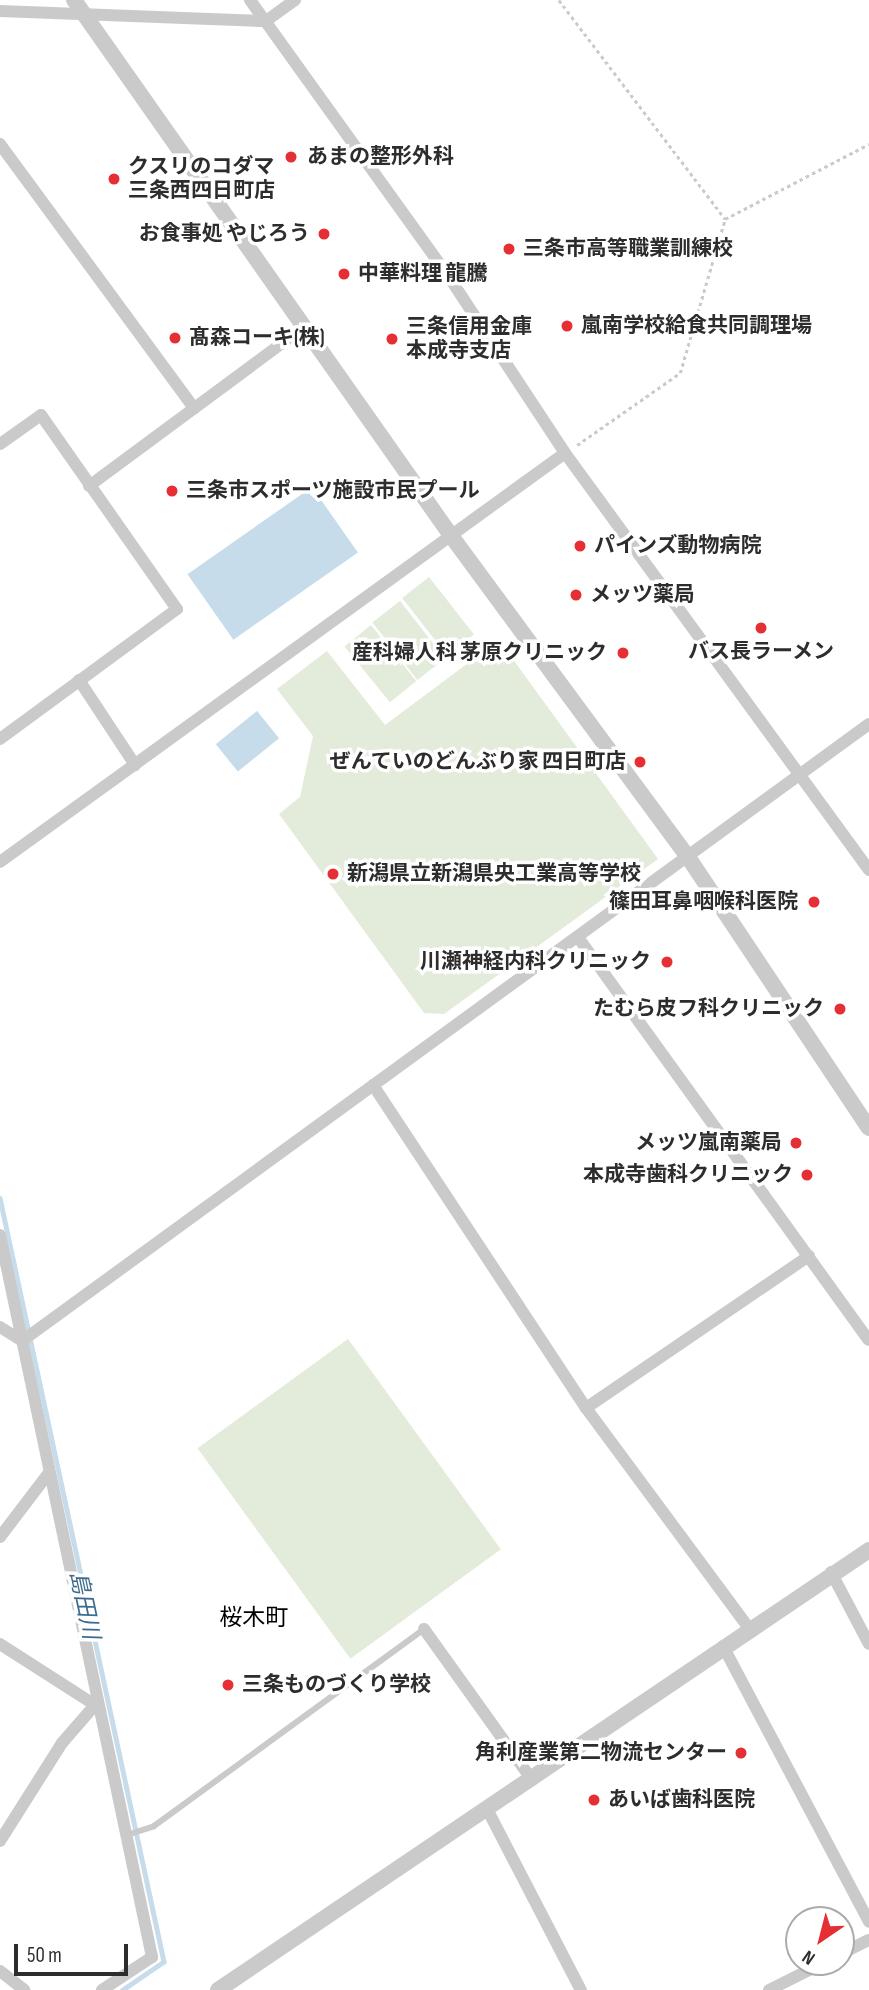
<!DOCTYPE html>
<html>
<head>
<meta charset="utf-8">
<style>
	body { margin:0 }
	#map { position:relative; width:869px; height:1990px; overflow:hidden; background:#fff; font-family:"Sofia Sans Condensed","Noto Sans JP",sans-serif }
	div>[style] { position:absolute }
	[style*='--x'] { left:calc(var(--x)*1px); top:calc(var(--y)*1px); width:calc(var(--w)*1px); rotate:calc(var(--a)*1deg) }
	.green>* { inset:0; background:#e3ebda; transform-origin:0 0 }
	.water>* { inset:0; background:#c6dceb; transform-origin:0 0 }
	.stream>* { height:4.5px; margin:-2.25px; padding:0 2.25px; transform-origin:2.25px; border-radius:2.25px; background:#c6dceb }
	.path>* { height:2.5px; margin-top:-1.25px; transform-origin:0; background:repeating-linear-gradient(90deg,#cacaca 0 3.5px,transparent 0 7px) }
	.service>* { height:6px; margin:-3px; padding:0 3px; transform-origin:3px; border-radius:3px; background:#cacaca }
	.minor>* { height:12px; margin:-6px; padding:0 6px; transform-origin:6px; border-radius:6px; background:#cacaca }
	.tertiary>* { height:16px; margin:-8px; padding:0 8px; transform-origin:8px; border-radius:8px; background:#cacaca }
	.dots>* { width:19px; height:19px; translate:-50% -50%; box-sizing:border-box; border:4px solid #fff; border-radius:50% }
	span { translate:-50% -50%; white-space:nowrap; text-align:center; line-height:1.15; -webkit-text-stroke:7px #fff; paint-order:stroke }
	.poi-label { font-size:21px; color:#2d2d2d; font-weight:700 }
	.left { translate:0 -50%; text-align:left }
	.right { translate:-100% -50%; text-align:right }
	.water-label { font-size:23px; color:#3b6c8f; font-style:italic }
	.neighbourhood-label { font-size:23px; color:#000 }
	.north { position:absolute; left:785px; top:1906px; width:70px; height:70px; box-sizing:border-box; background:#fff; border:2px solid #ababab; border-radius:50%; rotate:215deg; font-size:19px; font-weight:700; line-height:28px; text-align:center; color:#2d2d2d }
	.north::after { content:''; display:block; margin:auto; width:24px; height:32px; background:#e62e35; clip-path:polygon(50% 0,100% 100%,50% 72%,0 100%) }
	.scale { position:absolute; left:14px; top:1944px; width:114px; height:32px; box-sizing:border-box; border:4px solid #2d2d2d; border-top:0; padding-left:9px; font-size:21px; line-height:24px; white-space:nowrap; color:#2d2d2d; -webkit-text-stroke:5px #fff; paint-order:stroke }
</style>
</head>
<body>
<div id="map">
	<div class="green">
		<div style="left:429px;top:577px;width:73px;height:34px;rotate:52deg"></div>
		<div style="left:400px;top:601px;width:73px;height:35px;rotate:52deg"></div>
		<div style="left:371px;top:625px;width:72px;height:34px;rotate:51deg"></div>
		<div style="clip-path:polygon(499px 640px,658px 859px,444px 1014px,424px 1013px,279px 814px,300px 797px,313px 736px,277px 689px,327px 651px,385px 725px)"></div>
		<div style="left:348px;top:1339px;width:260px;height:186px;rotate:54deg"></div>
	</div>
	<div class="water">
		<div style="left:312px;top:487px;width:80px;height:152px;rotate:55deg"></div>
		<div style="left:257px;top:711px;width:35px;height:53px;rotate:51deg"></div>
	</div>
	<div class="stream">
		<div style="--x:0;--y:1198;--w:781;--a:77.88"></div>
		<div style="--x:164;--y:1962;--w:50;--a:145.7"></div>
	</div>
	<div class="path">
		<div style="--x:559;--y:0;--w:275;--a:52.8"></div>
		<div style="--x:577;--y:445;--w:126;--a:-35"></div>
		<div style="--x:680;--y:373;--w:160;--a:-73.7"></div>
		<div style="--x:725;--y:219;--w:162;--a:-27.5"></div>
	</div>
	<div class="service">
		<div style="--x:127;--y:1835;--w:28;--a:-18"></div>
		<div style="--x:154;--y:1826;--w:334;--a:-36.1"></div>
	</div>
	<div class="minor">
		<div style="--x:250;--y:0;--w:337;--a:54.3"></div>
		<div style="--x:447;--y:274;--w:214;--a:56.6"></div>
		<div style="--x:565;--y:453;--w:516;--a:53.91"></div>
		<div style="--x:0;--y:11;--w:266;--a:2.2"></div>
		<div style="--x:266;--y:21;--w:36;--a:-36"></div>
		<div style="--x:0;--y:144;--w:328;--a:53.7"></div>
		<div style="--x:0;--y:444;--w:50;--a:-35.3"></div>
		<div style="--x:41;--y:415;--w:237;--a:55"></div>
		<div style="--x:177;--y:609;--w:220;--a:143.7"></div>
		<div style="--x:89;--y:486;--w:269;--a:-36.5"></div>
		<div style="--x:79;--y:680;--w:102;--a:56.6"></div>
		<div style="--x:0;--y:862;--w:697;--a:-35.9"></div>
		<div style="--x:580;--y:940;--w:493;--a:54.2"></div>
		<div style="--x:373;--y:1085;--w:387;--a:56.6"></div>
		<div style="--x:586;--y:1408;--w:272;--a:53.5"></div>
		<div style="--x:0;--y:1235;--w:738;--a:78.11"></div>
		<div style="--x:152;--y:1957;--w:60;--a:146.6"></div>
		<div style="--x:0;--y:1327;--w:26;--a:32"></div>
		<div style="--x:22;--y:1341;--w:1048;--a:-36.07"></div>
		<div style="--x:586;--y:1408;--w:270;--a:-34.3"></div>
		<div style="--x:0;--y:1537;--w:79;--a:-52.7"></div>
		<div style="--x:831;--y:1572;--w:81;--a:62.2"></div>
		<div style="--x:424;--y:1629;--w:186;--a:54.4"></div>
		<div style="--x:0;--y:1644;--w:113;--a:32.7"></div>
		<div style="--x:723;--y:1646;--w:312;--a:62.1"></div>
		<div style="--x:487;--y:1809;--w:204;--a:62.6"></div>
		<div style="--x:0;--y:1841;--w:116;--a:-57.7"></div>
		<div style="--x:62;--y:1743;--w:50;--a:-49"></div>
		<div style="--x:841;--y:1954;--w:31;--a:-27"></div>
		<div style="--x:0;--y:1971;--w:31;--a:38"></div>
		<div style="--x:769;--y:1990;--w:63;--a:-26.6"></div>
	</div>
	<div class="tertiary">
		<div style="--x:74;--y:0;--w:657;--a:54.86"></div>
		<div style="--x:452;--y:537;--w:401;--a:53.6"></div>
		<div style="--x:690;--y:860;--w:322;--a:56.3"></div>
		<div style="--x:218;--y:1990;--w:786;--a:-34.05"></div>
	</div>
	<div class="dots">
		<div style="left:291px;top:157px;background:#e62e35"></div>
		<div style="left:114px;top:179px;background:#e62e35"></div>
		<div style="left:324px;top:234px;background:#e62e35"></div>
		<div style="left:509px;top:249px;background:#e62e35"></div>
		<div style="left:344px;top:274px;background:#e62e35"></div>
		<div style="left:567px;top:326px;background:#e62e35"></div>
		<div style="left:175px;top:338px;background:#e62e35"></div>
		<div style="left:392px;top:339px;background:#e62e35"></div>
		<div style="left:172px;top:491px;background:#e62e35"></div>
		<div style="left:580px;top:546px;background:#e62e35"></div>
		<div style="left:576px;top:595px;background:#e62e35"></div>
		<div style="left:761px;top:628px;background:#e62e35"></div>
		<div style="left:623px;top:653px;background:#e62e35"></div>
		<div style="left:640px;top:762px;background:#e62e35"></div>
		<div style="left:333px;top:874px;background:#e62e35"></div>
		<div style="left:814px;top:902px;background:#e62e35"></div>
		<div style="left:667px;top:962px;background:#e62e35"></div>
		<div style="left:840px;top:1009px;background:#e62e35"></div>
		<div style="left:796px;top:1143px;background:#e62e35"></div>
		<div style="left:807px;top:1175px;background:#e62e35"></div>
		<div style="left:228px;top:1685px;background:#e62e35"></div>
		<div style="left:741px;top:1753px;background:#e62e35"></div>
		<div style="left:594px;top:1800px;background:#e62e35"></div>
	</div>
	<div class="poi-label">
		<span class="left" style="left:307px;top:157px">あまの整形外科</span>
		<span class="left" style="left:128px;top:179px">クスリのコダマ<br>三条西四日町店</span>
		<span class="right" style="left:310px;top:234px">お食事処 やじろう</span>
		<span class="left" style="left:523px;top:249px">三条市高等職業訓練校</span>
		<span class="left" style="left:358px;top:274px">中華料理 龍騰</span>
		<span class="left" style="left:581px;top:326px">嵐南学校給食共同調理場</span>
		<span class="left" style="left:406px;top:339px">三条信用金庫<br>本成寺支店</span>
		<span class="left" style="left:189px;top:338px">髙森コーキ(株)</span>
		<span class="left" style="left:186px;top:491px">三条市スポーツ施設市民プール</span>
		<span class="left" style="left:594px;top:546px">パインズ動物病院</span>
		<span class="left" style="left:590px;top:595px">メッツ薬局</span>
		<span style="left:761px;top:652px">バス長ラーメン</span>
		<span class="right" style="left:607px;top:653px">産科婦人科 茅原クリニック</span>
		<span class="right" style="left:626px;top:762px">ぜんていのどんぶり家 四日町店</span>
		<span class="left" style="left:347px;top:874px">新潟県立新潟県央工業高等学校</span>
		<span class="right" style="left:798px;top:902px">篠田耳鼻咽喉科医院</span>
		<span class="right" style="left:651px;top:962px">川瀬神経内科クリニック</span>
		<span class="right" style="left:824px;top:1009px">たむら皮フ科クリニック</span>
		<span class="right" style="left:782px;top:1143px">メッツ嵐南薬局</span>
		<span class="right" style="left:793px;top:1175px">本成寺歯科クリニック</span>
		<span class="left" style="left:242px;top:1685px">三条ものづくり学校</span>
		<span class="right" style="left:727px;top:1753px">角利産業第二物流センター</span>
		<span class="left" style="left:608px;top:1800px">あいば歯科医院</span>
	</div>
	<div class="water-label">
		<span style="left:84px;top:1605px;rotate:78deg">島田川</span>
	</div>
	<div class="neighbourhood-label">
		<span style="left:254px;top:1618px">桜木町</span>
	</div>
	<div class="north">N</div>
	<div class="scale">50 m</div>
</div>
</body>
</html>
